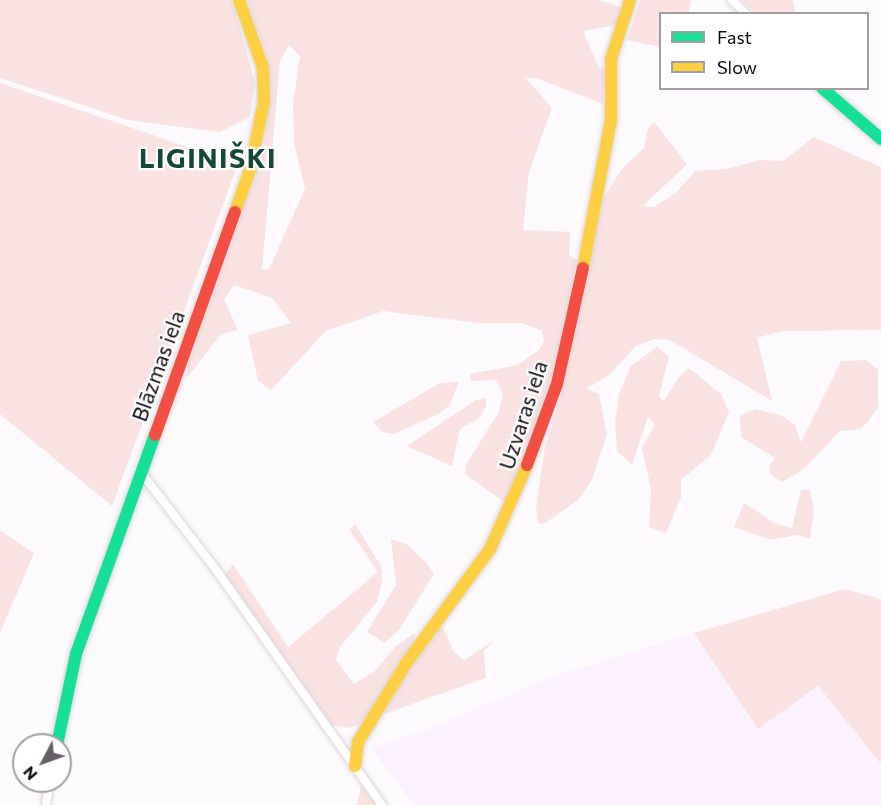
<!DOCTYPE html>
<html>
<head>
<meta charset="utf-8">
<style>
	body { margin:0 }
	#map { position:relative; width:881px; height:805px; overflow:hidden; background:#fdfafe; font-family:Commissioner,sans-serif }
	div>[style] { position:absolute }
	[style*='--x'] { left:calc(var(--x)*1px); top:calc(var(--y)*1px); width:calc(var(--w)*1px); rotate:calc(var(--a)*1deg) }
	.built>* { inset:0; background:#fcf1ff }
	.green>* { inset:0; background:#fae2e3 }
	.roads { filter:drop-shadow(0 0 2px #dad6da) drop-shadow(0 0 2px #dad6da) }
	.street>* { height:8px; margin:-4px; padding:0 4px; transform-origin:4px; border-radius:4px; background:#fffeff }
	.fast>* { height:12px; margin:-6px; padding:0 6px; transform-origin:6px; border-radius:6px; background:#16e098 }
	.slow>* { height:12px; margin:-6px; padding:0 6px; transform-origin:6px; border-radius:6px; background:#ffcf43 }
	.jam>* { height:12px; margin:-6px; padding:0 6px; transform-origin:6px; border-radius:6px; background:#f24e42 }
	span { translate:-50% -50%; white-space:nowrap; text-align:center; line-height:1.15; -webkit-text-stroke:4.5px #fff; paint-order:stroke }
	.street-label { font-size:21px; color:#100c11 }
	.district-label { font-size:27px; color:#13483a; font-weight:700; letter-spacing:1.5px }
	.legend { position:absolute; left:659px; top:12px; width:210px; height:78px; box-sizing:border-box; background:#fff; border:2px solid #9f9ea0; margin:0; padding:8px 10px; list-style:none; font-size:18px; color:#100c11 }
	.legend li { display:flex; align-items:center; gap:12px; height:30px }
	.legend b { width:30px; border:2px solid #9f9ea0 }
	.north { position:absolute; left:12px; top:733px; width:60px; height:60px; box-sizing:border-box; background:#fff; border:2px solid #9f9ea0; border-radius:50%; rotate:229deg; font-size:16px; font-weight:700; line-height:24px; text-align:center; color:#100c11 }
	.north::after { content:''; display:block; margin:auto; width:21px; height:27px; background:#635f64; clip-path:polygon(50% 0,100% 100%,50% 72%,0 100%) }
</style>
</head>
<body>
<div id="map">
	<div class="built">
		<div style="clip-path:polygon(694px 633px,758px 729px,818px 686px,881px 764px,881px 805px,414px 805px,371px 748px,424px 731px,549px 678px)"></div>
	</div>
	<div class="green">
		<div style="clip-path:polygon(0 0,232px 0,255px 82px,250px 117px,220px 132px,128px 120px,0 78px)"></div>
		<div style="clip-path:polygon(evenodd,247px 0,599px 0,622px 8px,617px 25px,583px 31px,599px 68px,605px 67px,603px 104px,536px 78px,526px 78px,552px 108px,529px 172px,523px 230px,570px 232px,569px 255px,577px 260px,551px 386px,507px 504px,465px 474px,466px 464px,499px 412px,503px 393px,496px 380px,471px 381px,470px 374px,518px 365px,539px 350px,544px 341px,542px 331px,522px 323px,479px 323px,383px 311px,326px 331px,271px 390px,258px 381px,248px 335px,291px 323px,272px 298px,234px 285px,224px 300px,238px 330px,221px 334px,187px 378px,188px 360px,264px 151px,267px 58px,247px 0,289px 45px,300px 56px,293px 103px,294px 143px,305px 189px,269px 269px,262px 270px,280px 61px,289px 45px)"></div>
		<div style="clip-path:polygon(640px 0,691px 0,689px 13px,660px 14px,660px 47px,627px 40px)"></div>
		<div style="clip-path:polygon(741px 0,793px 0,795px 13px,755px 13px)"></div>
		<div style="clip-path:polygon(0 83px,238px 164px,112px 506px,0 414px)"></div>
		<div style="clip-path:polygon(654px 122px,687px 164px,643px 206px,654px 207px,676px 193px,695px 171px,727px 169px,760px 160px,783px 161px,814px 137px,881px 167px,881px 330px,782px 331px,757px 338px,772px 401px,670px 340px,655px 339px,636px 346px,608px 376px,586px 388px,599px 394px,607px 434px,592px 480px,578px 500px,544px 524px,538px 523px,536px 507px,545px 447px,561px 396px,601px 201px,622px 169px,644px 148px,648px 128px)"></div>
		<div style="clip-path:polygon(657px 347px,669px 356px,659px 397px,664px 401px,679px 377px,689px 368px,721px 394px,729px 412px,711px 455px,681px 480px,681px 497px,666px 533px,649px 527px,651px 489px,642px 448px,655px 425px,648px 417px,632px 465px,617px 451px,615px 423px,619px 394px,631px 366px)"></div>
		<div style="clip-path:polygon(866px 360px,878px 370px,878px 407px,867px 423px,860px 429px,840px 431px,804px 469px,782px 482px,771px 475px,769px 466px,775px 458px,741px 437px,740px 416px,755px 409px,782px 416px,795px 425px,801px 442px,841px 361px)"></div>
		<div style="clip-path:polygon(459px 382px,449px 406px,436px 415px,394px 434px,382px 432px,373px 422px,440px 383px)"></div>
		<div style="clip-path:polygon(486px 398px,486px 406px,479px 418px,460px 429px,452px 466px,407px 446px,476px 400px)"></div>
		<div style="clip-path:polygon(801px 490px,810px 490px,814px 511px,810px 539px,797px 535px,771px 540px,734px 527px,744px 503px,776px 524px,792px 528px)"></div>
		<div style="clip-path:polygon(355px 524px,381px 566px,382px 581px,377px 602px,340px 647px,336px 660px,354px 684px,374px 672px,396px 646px,415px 633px,413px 644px,364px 723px,349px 728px,332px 725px,225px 575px,233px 564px,288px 647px,378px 572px,349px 529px)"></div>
		<div style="clip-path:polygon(0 530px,34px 553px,0 633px)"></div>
		<div style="clip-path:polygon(391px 539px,406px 544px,426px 562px,434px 574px,399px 630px,384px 643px,367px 632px,396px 585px)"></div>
		<div style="clip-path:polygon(845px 589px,881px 599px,881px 764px,818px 686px,758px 729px,694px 633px)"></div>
		<div style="clip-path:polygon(442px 626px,454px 652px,464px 660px,495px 640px,484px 651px,486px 678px,378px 716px,424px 645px)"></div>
		<div style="clip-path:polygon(361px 786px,373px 800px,376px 805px,357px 805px)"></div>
	</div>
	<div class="roads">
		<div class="street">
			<div style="--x:732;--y:0;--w:20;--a:45"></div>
			<div style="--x:140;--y:471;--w:126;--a:52.4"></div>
			<div style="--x:217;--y:571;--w:286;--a:54.8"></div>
			<div style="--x:46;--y:805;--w:24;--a:-81"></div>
		</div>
		<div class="fast">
			<div style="--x:822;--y:88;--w:78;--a:40.8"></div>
			<div style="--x:57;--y:745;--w:93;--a:-78.2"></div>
			<div style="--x:76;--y:654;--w:233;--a:-70.2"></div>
		</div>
		<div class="slow">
			<div style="--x:235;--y:212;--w:45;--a:-70.3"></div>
			<div style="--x:250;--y:170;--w:70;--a:-78.5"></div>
			<div style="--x:264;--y:101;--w:33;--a:-92"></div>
			<div style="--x:263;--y:68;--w:72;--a:-109.4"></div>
			<div style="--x:583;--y:268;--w:151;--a:-79.3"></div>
			<div style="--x:611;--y:120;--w:61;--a:-90"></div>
			<div style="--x:611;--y:59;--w:62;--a:-72.1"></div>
			<div style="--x:355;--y:766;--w:24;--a:-83"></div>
			<div style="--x:358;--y:742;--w:94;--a:-58.5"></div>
			<div style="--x:407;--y:662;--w:140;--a:-53.7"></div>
			<div style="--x:490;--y:549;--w:92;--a:-66.2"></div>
		</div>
		<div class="jam">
			<div style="--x:155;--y:435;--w:237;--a:-70.3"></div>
			<div style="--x:527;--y:465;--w:86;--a:-69.7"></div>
			<div style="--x:557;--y:384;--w:119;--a:-77.4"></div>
		</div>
	</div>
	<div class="street-label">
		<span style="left:158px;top:366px;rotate:-70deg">Blāzmas iela</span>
		<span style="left:523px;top:415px;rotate:-72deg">Uzvaras iela</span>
	</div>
	<div class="district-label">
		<span style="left:208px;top:158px">LIGINIŠKI</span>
	</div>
	<ul class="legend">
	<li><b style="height:8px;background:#16e098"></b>Fast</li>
	<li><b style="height:8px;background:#ffcf43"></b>Slow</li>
	</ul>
	<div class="north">N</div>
</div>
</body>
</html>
